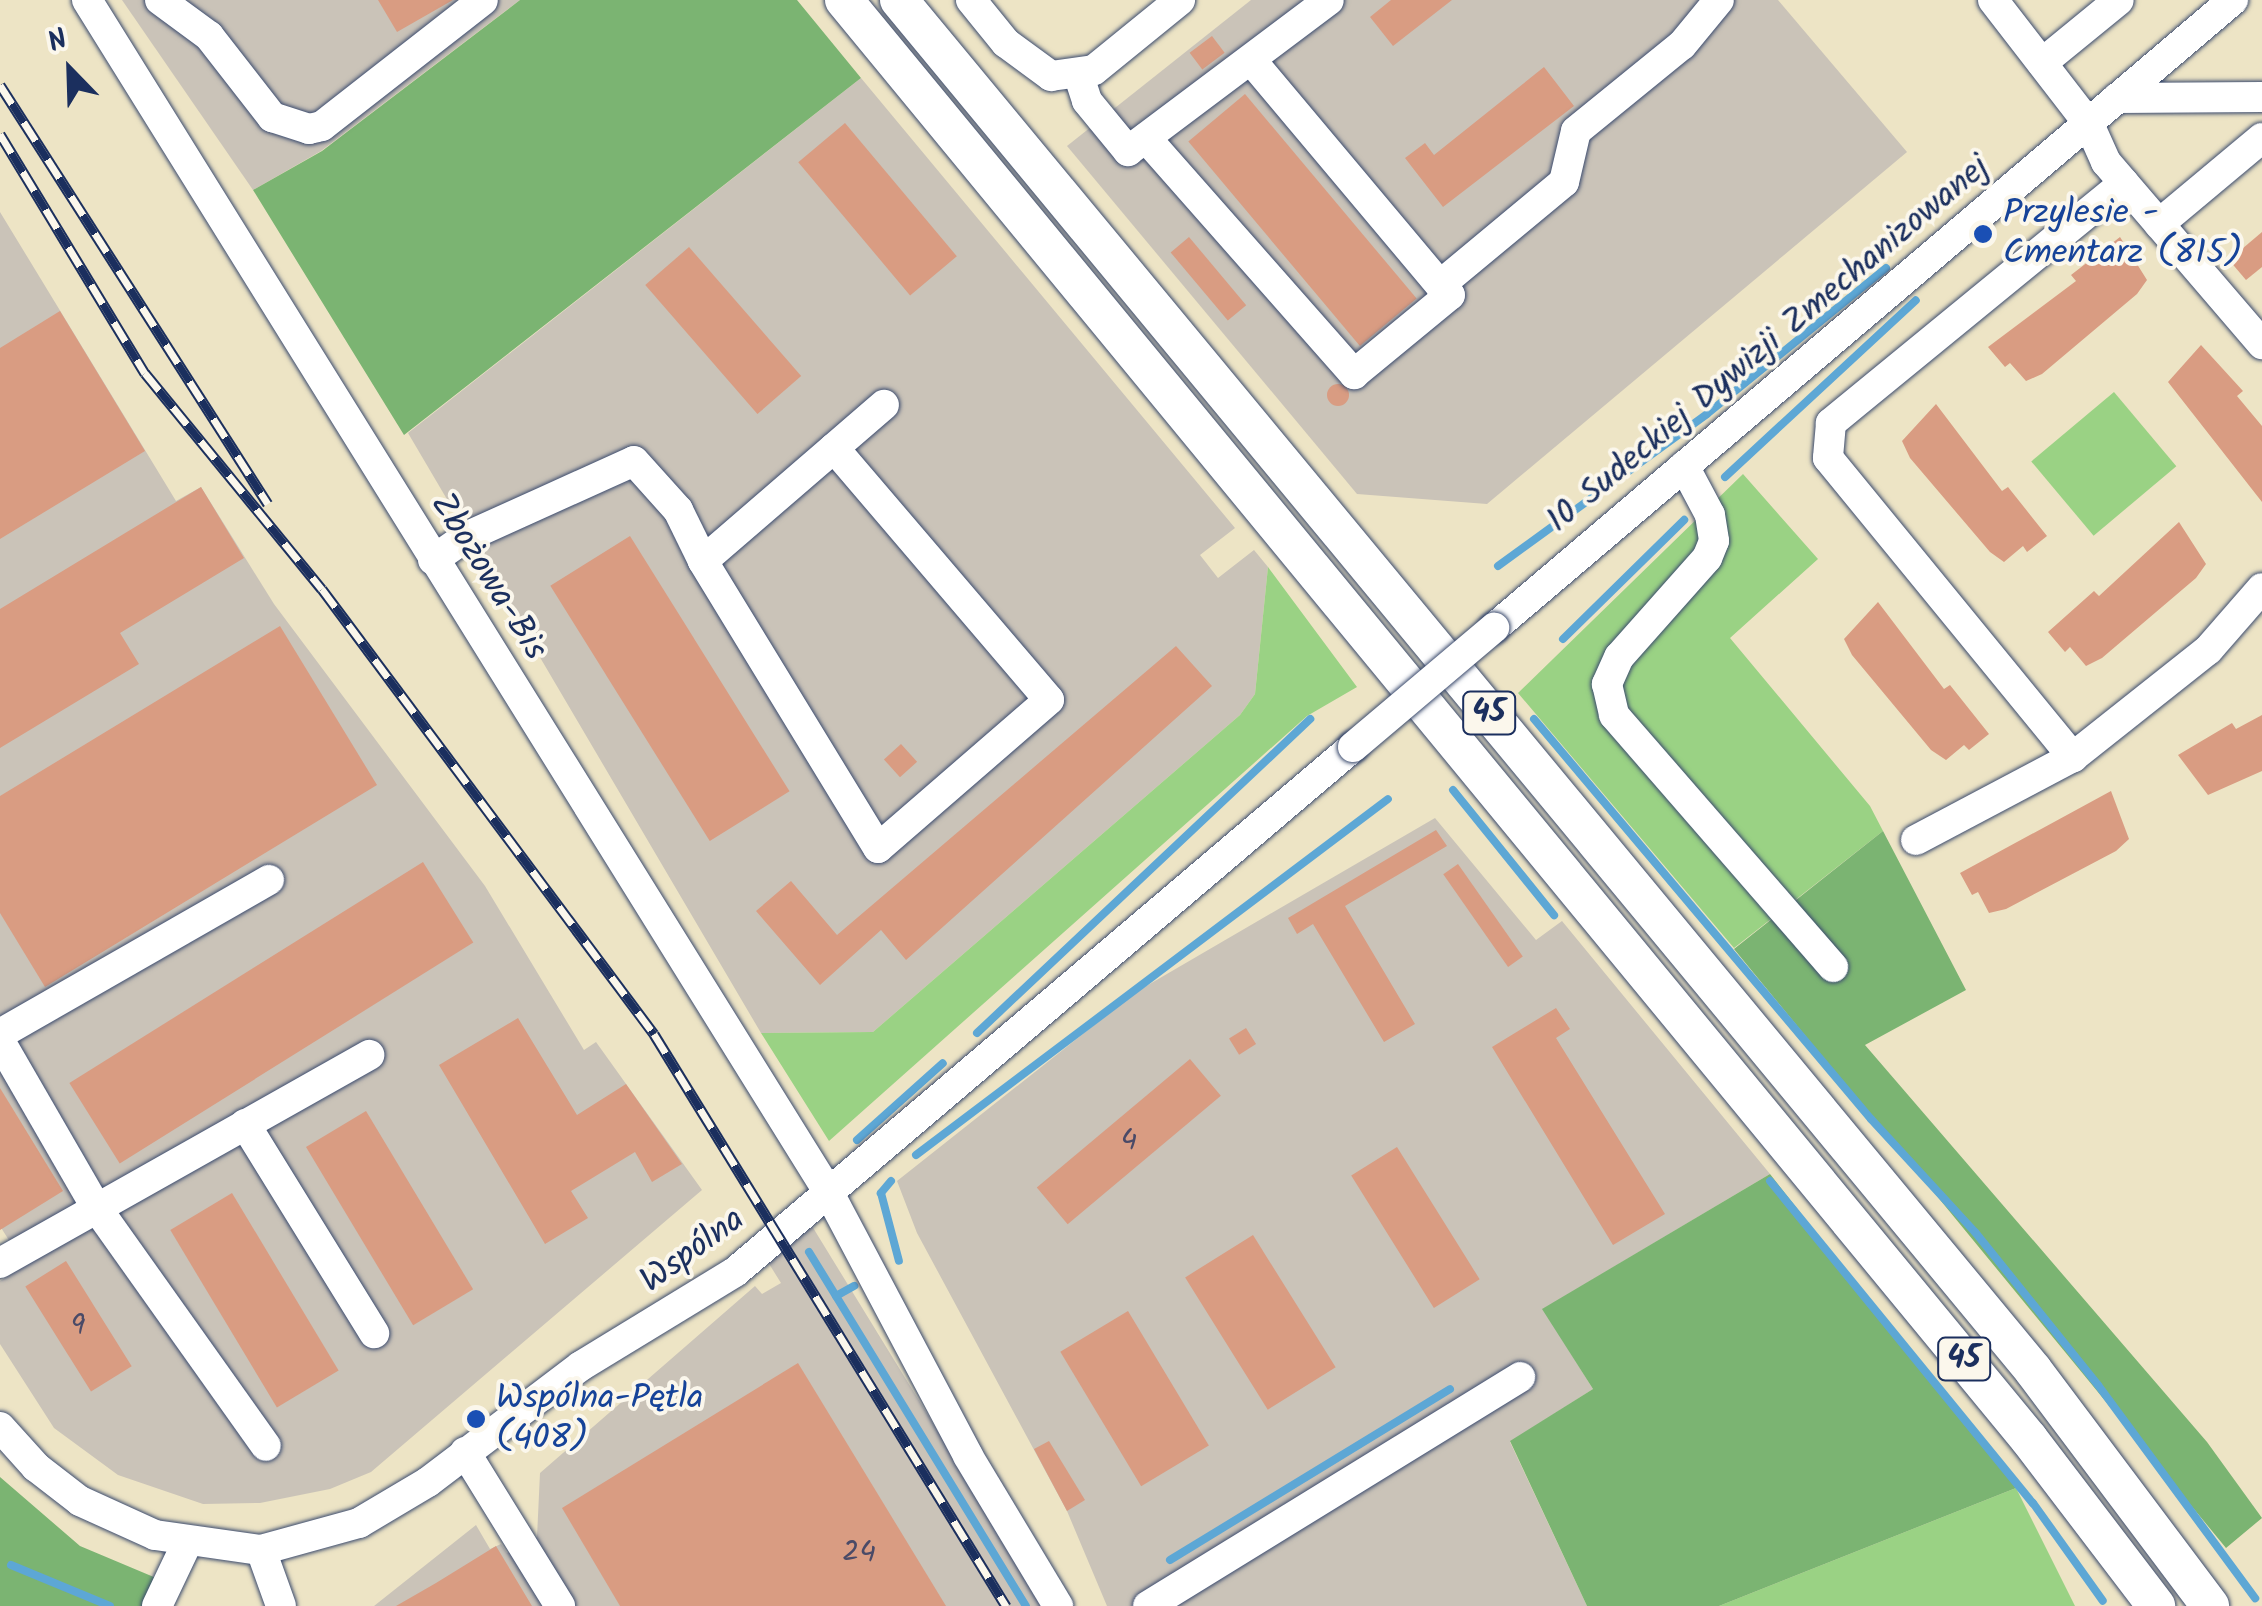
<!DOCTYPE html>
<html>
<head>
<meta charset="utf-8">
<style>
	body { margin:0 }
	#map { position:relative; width:2262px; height:1606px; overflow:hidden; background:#ede4c5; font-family:Kalam,sans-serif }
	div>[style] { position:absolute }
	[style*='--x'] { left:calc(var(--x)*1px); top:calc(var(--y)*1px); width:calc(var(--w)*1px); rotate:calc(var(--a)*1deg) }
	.industrial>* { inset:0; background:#cac3b8 }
	.green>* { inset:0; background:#9ad284; transform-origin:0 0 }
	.forest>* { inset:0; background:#7bb472 }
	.stream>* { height:8px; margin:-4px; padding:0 4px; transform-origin:4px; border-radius:4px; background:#5da7d5 }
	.building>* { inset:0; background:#d99c82; transform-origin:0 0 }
	.round { border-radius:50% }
	.roads { filter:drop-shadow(0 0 2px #3a4a6d) drop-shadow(0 0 2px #3a4a6d) }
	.minor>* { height:30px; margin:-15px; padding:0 15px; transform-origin:15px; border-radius:15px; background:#fff }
	.major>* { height:38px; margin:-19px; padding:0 19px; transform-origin:19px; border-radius:19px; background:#fff }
	.rail>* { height:11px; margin-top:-5.5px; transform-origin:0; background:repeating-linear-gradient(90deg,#fbf7ec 0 22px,#1b2f5e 0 44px); box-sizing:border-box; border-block:2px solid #1b2f5e }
	.bridges { filter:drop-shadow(0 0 2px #3a4a6d) drop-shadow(0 0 2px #3a4a6d) }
	.minor-bridge>* { height:30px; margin:-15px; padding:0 15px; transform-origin:15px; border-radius:15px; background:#fff }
	.dots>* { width:28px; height:28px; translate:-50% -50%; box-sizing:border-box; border:5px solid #fbf7ec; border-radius:50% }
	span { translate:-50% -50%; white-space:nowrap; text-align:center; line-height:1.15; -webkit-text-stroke:8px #fbf7ec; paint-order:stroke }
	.number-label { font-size:30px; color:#4a4a67 }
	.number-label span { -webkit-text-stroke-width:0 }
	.shield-label span { padding:2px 8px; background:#fbf7ec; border:2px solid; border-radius:8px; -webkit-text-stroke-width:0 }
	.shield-label { font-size:32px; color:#1b2f5e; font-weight:700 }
	.transit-label { font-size:35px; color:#164399 }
	.left { translate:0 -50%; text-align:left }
	.street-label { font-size:35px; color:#1b2f5e }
	.north { position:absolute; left:20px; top:20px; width:100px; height:100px; -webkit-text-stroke:8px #fbf7ec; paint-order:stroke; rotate:337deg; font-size:28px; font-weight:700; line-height:40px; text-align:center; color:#1b2f5e }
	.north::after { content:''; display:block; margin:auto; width:35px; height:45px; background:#1b2f5e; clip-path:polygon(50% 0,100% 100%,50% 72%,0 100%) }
</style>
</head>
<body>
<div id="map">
	<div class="industrial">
		<div style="clip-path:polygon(122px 0,520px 0,321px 151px,253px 190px)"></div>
		<div style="clip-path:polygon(1251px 0,1778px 0,1907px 152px,1487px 504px,1357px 494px,1067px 146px)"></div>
		<div style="clip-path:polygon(861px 78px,1235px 528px,1200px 555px,1218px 578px,1254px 550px,1268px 567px,1255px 694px,1240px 715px,873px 1032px,761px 1033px,408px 433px)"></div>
		<div style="clip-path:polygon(0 212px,176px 501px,201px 487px,274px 604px,485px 886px,584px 1050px,596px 1042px,702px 1190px,371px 1472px,330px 1489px,260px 1503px,203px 1504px,118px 1475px,54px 1428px,0 1344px,0 1281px,25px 1266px,0 1226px)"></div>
		<div style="clip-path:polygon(1435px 818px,1536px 940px,1562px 921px,1770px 1174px,1543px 1309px,1593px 1389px,1510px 1442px,1587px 1606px,1107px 1606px,1067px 1511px,917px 1233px,897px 1181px,1136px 992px)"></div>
		<div style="clip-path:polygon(804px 1213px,1045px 1606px,374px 1606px,476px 1525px,490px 1549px,501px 1544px,507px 1553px,537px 1537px,540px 1473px,755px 1286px,762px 1294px,781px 1283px,761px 1251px)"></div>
	</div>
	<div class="green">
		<div style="left:2114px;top:392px;width:97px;height:108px;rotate:50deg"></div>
		<div style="clip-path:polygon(1743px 474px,1818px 559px,1730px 638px,1870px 806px,1883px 831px,1734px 948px,1518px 693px)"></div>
		<div style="clip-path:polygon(1268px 567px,1357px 687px,1307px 716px,829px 1141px,761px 1033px,873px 1032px,1240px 715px,1255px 694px)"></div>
		<div style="clip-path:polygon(2016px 1488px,2075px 1606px,1719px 1606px)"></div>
	</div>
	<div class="forest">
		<div style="clip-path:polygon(520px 0,797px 0,861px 78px,404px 435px,253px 190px,322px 151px)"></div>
		<div style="clip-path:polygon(1883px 831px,1966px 990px,1865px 1045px,2207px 1442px,2262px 1518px,2226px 1548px,1734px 949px)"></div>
		<div style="clip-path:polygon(1770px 1174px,2016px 1488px,1719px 1606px,1587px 1606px,1510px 1441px,1593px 1389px,1542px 1309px)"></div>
		<div style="clip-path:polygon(0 1477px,80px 1546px,168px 1583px,157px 1606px,0 1606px)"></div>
	</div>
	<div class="stream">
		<div style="--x:1725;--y:477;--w:260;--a:-42.8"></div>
		<div style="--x:1498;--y:566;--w:258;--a:-36"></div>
		<div style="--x:1707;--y:414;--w:231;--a:-39.2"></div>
		<div style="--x:1563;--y:639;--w:170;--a:-44.5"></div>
		<div style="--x:1534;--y:719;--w:523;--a:49.89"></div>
		<div style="--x:1871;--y:1119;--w:154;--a:47.4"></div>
		<div style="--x:1975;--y:1232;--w:196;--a:51.2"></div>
		<div style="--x:2098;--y:1385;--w:265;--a:53.6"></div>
		<div style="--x:1453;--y:790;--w:161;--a:51.1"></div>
		<div style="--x:977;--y:1033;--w:458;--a:-43.3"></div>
		<div style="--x:857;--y:1140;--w:115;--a:-41.8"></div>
		<div style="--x:916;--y:1155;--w:591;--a:-37.02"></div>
		<div style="--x:891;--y:1181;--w:16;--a:130"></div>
		<div style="--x:881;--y:1193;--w:70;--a:75.2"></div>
		<div style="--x:1770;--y:1181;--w:416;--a:50.8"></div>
		<div style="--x:2033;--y:1503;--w:120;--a:54.5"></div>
		<div style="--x:809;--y:1252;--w:415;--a:58.5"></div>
		<div style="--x:836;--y:1296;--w:21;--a:-29"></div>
		<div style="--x:1170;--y:1560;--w:328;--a:-31.4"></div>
		<div style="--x:11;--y:1565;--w:107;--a:22.5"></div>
	</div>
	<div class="building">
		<div style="clip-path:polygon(378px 0,453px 0,397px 32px)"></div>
		<div style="clip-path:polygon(1391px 0,1452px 0,1393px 46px,1370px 17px)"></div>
		<div style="left:1212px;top:36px;width:21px;height:28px;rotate:53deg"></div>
		<div style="clip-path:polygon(1544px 67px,1574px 106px,1443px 207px,1405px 158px,1425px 143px,1434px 155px)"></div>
		<div style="left:1245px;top:94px;width:267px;height:74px;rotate:50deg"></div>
		<div style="left:845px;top:123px;width:174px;height:61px;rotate:50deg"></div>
		<div style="clip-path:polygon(2262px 232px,2262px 267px,2246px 280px,2229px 260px)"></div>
		<div style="left:1189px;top:237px;width:89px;height:24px;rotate:50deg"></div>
		<div style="clip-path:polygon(2120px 237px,2147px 280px,2137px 294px,2042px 374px,2026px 381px,2010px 363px,2005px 367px,1988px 347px,2076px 281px,2071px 275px)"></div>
		<div style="left:689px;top:247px;width:171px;height:58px;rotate:49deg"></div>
		<div style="clip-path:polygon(60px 311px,145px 451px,0 539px,0 348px)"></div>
		<div style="clip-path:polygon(2201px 345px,2243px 391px,2237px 396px,2262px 426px,2262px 502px,2168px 382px)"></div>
		<div class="round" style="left:1327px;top:384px;width:22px;height:22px"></div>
		<div style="clip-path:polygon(1936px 404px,2002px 491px,2008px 487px,2047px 536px,2027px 552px,2023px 546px,2004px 562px,1990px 552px,1910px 458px,1902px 441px)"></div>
		<div style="clip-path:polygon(201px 487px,244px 558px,120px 633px,139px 664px,0 748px,0 609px)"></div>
		<div style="clip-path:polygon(2179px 522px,2206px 564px,2196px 578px,2102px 658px,2086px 666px,2070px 647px,2065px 652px,2048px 632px,2094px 591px,2099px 596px)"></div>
		<div style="left:630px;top:536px;width:301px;height:94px;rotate:58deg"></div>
		<div style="clip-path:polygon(1878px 602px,1944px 689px,1950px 685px,1989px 734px,1969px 750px,1964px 745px,1946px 760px,1931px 750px,1852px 655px,1844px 639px)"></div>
		<div style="clip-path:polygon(280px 626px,377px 785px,45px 987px,0 913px,0 796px)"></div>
		<div style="clip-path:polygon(1176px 646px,1212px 686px,906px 960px,881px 930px,820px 985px,756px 911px,791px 881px,837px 935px)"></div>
		<div style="clip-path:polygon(2262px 715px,2262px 771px,2208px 795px,2178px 755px,2232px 723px,2236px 729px)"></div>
		<div style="left:901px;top:744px;width:24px;height:23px;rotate:48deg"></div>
		<div style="clip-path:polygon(2111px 791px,2129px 839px,2116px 851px,2006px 909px,1989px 913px,1978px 892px,1972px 895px,1960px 873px)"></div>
		<div style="clip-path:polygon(1436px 830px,1447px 846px,1345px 906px,1415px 1024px,1384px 1042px,1313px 924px,1297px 934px,1288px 918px)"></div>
		<div style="left:423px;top:862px;width:95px;height:417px;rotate:58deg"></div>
		<div style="left:1458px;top:864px;width:113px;height:18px;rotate:55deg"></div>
		<div style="clip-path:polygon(1556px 1008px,1570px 1029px,1556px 1038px,1665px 1214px,1613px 1245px,1492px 1047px)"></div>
		<div style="clip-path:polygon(518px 1018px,577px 1115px,626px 1084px,682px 1164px,652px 1182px,635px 1152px,571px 1191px,588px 1218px,545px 1244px,439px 1065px)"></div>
		<div style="left:1246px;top:1028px;width:19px;height:20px;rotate:58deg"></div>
		<div style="left:1190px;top:1059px;width:48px;height:200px;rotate:50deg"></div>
		<div style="clip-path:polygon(0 1088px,63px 1191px,0 1230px)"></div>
		<div style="left:366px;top:1111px;width:208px;height:70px;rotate:59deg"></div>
		<div style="left:1397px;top:1147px;width:156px;height:54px;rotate:58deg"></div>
		<div style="left:232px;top:1193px;width:207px;height:72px;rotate:59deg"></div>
		<div style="left:1253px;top:1235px;width:156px;height:80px;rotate:58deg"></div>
		<div style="left:66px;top:1261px;width:124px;height:48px;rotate:58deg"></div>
		<div style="left:1128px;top:1311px;width:157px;height:79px;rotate:59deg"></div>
		<div style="clip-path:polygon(798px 1363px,946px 1606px,620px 1606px,562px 1508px)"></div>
		<div style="clip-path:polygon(1049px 1441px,1085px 1500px,1067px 1511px,1034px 1449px)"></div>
		<div style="clip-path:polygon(496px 1546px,532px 1606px,396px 1606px,436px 1583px)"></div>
	</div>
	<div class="roads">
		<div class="minor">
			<div style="--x:87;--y:0;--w:1405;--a:58.12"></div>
			<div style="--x:829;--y:1193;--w:297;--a:62.1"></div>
			<div style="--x:968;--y:1456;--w:175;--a:59"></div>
			<div style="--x:160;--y:0;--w:61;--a:36.3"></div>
			<div style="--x:209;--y:36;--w:103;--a:52.1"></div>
			<div style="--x:272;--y:117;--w:39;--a:18"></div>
			<div style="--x:309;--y:129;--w:13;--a:-13"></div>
			<div style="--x:322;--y:126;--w:204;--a:-38"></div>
			<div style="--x:971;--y:0;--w:55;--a:50.9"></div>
			<div style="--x:1006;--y:43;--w:56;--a:36.3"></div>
			<div style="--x:1051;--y:76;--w:43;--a:-7.9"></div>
			<div style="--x:1094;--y:70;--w:111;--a:-39.1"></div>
			<div style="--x:1993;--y:0;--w:157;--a:52.3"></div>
			<div style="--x:2089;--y:124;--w:42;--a:65.9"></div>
			<div style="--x:2106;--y:162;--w:240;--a:49.4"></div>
			<div style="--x:1251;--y:60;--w:294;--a:50"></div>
			<div style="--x:1440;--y:285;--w:161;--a:-39.7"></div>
			<div style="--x:1564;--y:182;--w:52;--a:-76.8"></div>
			<div style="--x:1576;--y:131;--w:136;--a:-39.1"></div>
			<div style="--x:1682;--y:45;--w:58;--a:-50.6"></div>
			<div style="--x:2042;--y:63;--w:99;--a:-39.3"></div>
			<div style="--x:1078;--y:73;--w:29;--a:72"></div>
			<div style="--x:1087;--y:101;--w:65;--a:50.6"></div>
			<div style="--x:1128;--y:151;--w:251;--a:-36.9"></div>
			<div style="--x:2117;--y:98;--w:145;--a:-0.4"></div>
			<div style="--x:1146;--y:138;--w:315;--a:48.6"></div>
			<div style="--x:1354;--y:374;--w:124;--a:-39.5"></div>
			<div style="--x:1450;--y:295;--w:14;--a:-135"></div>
			<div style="--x:2124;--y:183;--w:379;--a:140.7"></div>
			<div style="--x:1831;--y:423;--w:35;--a:95"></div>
			<div style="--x:1828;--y:458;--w:387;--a:50.7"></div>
			<div style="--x:2073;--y:757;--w:172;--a:-38.4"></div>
			<div style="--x:2208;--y:650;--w:82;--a:-48.9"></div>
			<div style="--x:2159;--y:224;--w:134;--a:-39.9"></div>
			<div style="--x:834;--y:448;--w:331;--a:49.5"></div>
			<div style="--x:1049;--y:700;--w:226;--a:139.1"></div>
			<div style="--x:878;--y:848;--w:336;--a:-121.4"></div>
			<div style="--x:703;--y:561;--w:239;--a:-40.8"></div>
			<div style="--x:1684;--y:466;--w:55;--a:62"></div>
			<div style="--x:1710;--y:515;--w:26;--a:81"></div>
			<div style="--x:1714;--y:541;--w:18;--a:112"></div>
			<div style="--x:1707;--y:558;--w:132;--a:131.6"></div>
			<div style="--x:1619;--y:657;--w:30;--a:114"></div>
			<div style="--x:1607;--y:684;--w:32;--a:77"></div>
			<div style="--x:1614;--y:715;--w:334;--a:49"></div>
			<div style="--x:433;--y:560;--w:40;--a:-34.9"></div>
			<div style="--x:466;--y:537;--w:184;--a:-24.3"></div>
			<div style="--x:634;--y:461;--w:66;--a:48.1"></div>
			<div style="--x:678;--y:510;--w:57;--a:63.9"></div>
			<div style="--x:1494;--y:628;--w:970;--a:-40.36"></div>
			<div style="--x:1916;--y:840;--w:178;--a:-27.9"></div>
			<div style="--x:0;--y:1034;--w:310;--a:-29.8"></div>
			<div style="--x:0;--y:1041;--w:192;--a:60"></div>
			<div style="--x:96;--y:1207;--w:293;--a:54.6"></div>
			<div style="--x:245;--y:1124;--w:246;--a:58.3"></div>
			<div style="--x:0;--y:1263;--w:424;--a:-29.4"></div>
			<div style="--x:0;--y:1427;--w:54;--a:48"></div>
			<div style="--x:36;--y:1467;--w:56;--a:37.7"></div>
			<div style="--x:80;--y:1501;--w:82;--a:24.4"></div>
			<div style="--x:155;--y:1535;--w:107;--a:8.1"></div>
			<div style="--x:261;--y:1550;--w:102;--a:-15.4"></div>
			<div style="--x:359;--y:1523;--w:80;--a:-30.7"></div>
			<div style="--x:428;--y:1482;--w:192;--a:-37.2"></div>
			<div style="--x:581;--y:1366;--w:180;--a:-31.4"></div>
			<div style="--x:735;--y:1272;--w:811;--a:-40.35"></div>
			<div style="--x:465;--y:1452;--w:181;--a:58.3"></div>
			<div style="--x:261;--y:1550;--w:59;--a:70.3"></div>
			<div style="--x:157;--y:1606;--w:70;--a:-64.5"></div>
			<div style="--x:1148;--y:1606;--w:437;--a:-31.6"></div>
		</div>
		<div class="major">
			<div style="--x:844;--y:0;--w:1864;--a:50.53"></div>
			<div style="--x:2029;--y:1439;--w:210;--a:52.7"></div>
			<div style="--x:899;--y:0;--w:1778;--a:50.38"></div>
			<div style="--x:2033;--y:1370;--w:295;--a:53.1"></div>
		</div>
	</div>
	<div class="rail">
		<div style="--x:0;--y:85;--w:497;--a:57.4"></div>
		<div style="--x:0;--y:134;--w:280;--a:58.8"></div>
		<div style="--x:145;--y:373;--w:279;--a:50.7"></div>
		<div style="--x:322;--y:589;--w:555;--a:53.27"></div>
		<div style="--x:654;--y:1034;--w:672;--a:58.39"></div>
	</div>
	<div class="bridges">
		<div class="minor-bridge">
			<div style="--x:1353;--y:747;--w:185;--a:-40.2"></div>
		</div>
	</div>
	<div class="dots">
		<div style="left:1983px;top:234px;background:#1a4fb4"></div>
		<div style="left:476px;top:1419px;background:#1a4fb4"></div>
	</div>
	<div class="number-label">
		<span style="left:1129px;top:1141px">4</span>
		<span style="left:78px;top:1326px">9</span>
		<span style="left:859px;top:1553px">24</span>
	</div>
	<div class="shield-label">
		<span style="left:1489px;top:713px">45</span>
		<span style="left:1964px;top:1359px">45</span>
	</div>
	<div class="transit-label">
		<span class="left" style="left:2003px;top:234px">Przylesie -<br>Cmentarz (815)</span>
		<span class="left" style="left:496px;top:1419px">Wspólna-Pętla<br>(408)</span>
	</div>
	<div class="street-label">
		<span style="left:1769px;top:345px;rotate:-40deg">10 Sudeckiej Dywizji Zmechanizowanej</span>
		<span style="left:488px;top:577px;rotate:58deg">Zbożowa-Bis</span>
		<span style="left:693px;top:1251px;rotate:-36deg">Wspólna</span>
	</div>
	<div class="north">N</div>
</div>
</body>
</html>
